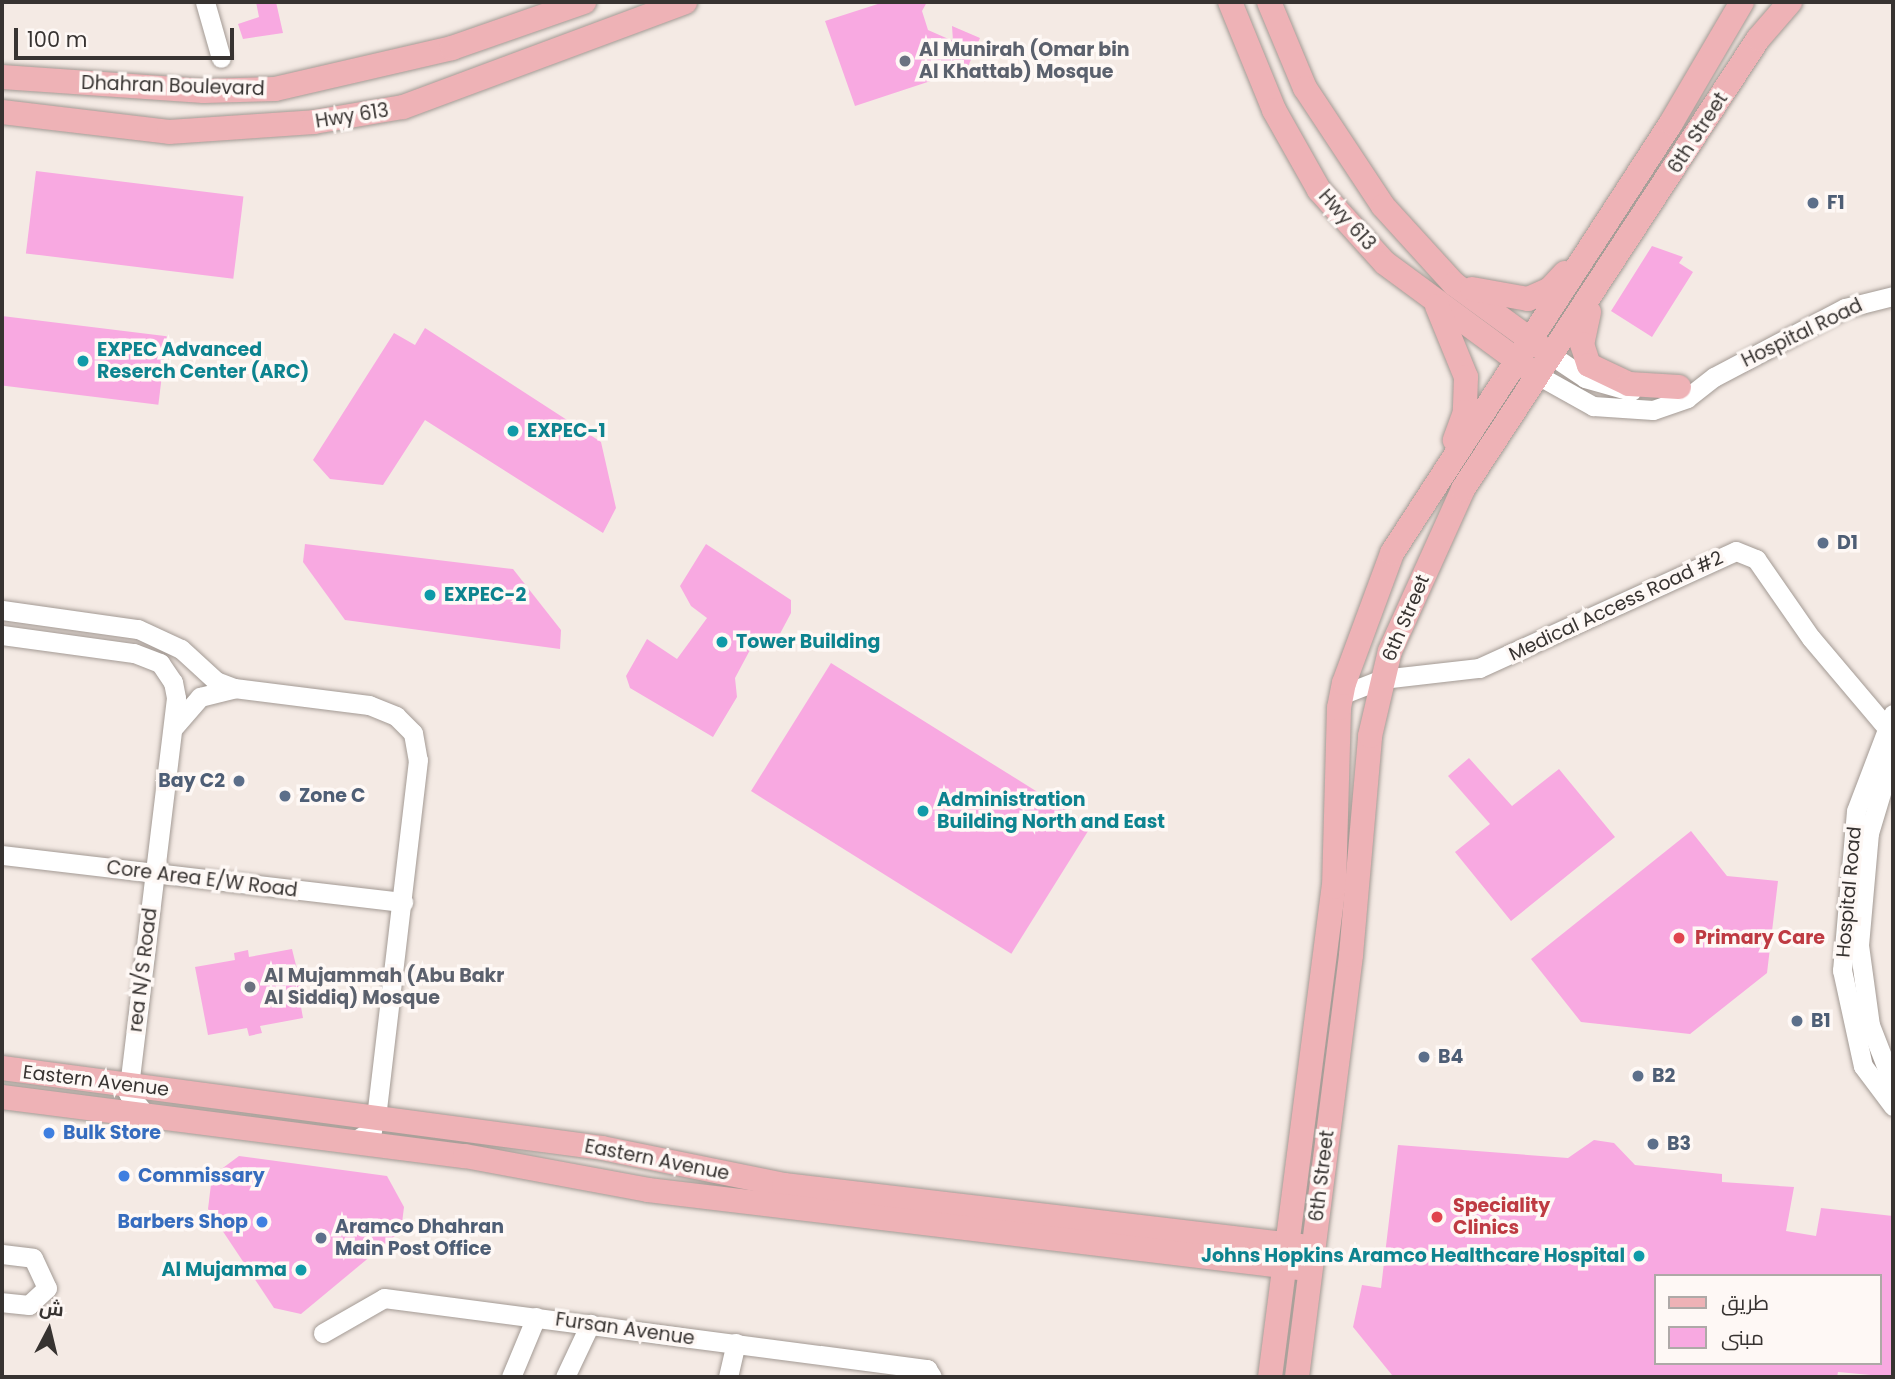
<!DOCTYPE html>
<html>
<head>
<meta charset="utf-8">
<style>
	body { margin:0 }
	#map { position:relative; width:1895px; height:1379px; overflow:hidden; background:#f4eae4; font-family:Poppins,Cairo,sans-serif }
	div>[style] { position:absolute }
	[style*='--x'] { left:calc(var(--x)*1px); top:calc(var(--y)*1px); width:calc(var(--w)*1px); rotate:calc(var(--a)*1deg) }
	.building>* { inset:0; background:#f8a9e1; transform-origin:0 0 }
	.roads { filter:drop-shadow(0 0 2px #a39a94) drop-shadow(0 0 2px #a39a94) }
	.minor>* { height:19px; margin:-9.5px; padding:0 9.5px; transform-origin:9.5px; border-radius:9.5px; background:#fff }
	.major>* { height:24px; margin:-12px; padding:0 12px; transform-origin:12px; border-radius:12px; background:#eeb2b6 }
	.dots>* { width:19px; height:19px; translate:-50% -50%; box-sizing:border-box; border:4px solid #fef8f5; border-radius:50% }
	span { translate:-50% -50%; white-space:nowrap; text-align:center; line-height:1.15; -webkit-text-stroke:7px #fef8f5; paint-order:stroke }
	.worship-label { font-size:19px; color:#5b616d; font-weight:700 }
	.left { translate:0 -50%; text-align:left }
	.street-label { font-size:19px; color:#373331 }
	.service-label { font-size:19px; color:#4e5e75; font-weight:700 }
	.right { translate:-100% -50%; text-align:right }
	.culture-label { font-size:19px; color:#0d838f; font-weight:700 }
	.health-label { font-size:19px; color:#be3a42; font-weight:700 }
	.shop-label { font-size:19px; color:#366cbe; font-weight:700 }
	.frame { position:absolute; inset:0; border:4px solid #373331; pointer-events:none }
	.legend { position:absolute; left:1654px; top:1274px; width:228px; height:91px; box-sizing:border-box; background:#fef8f5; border:2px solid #aea9a7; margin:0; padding:9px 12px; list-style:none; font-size:21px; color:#373331 }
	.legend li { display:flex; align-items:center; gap:14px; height:35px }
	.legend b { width:35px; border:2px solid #aea9a7 }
	.north { position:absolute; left:14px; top:1295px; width:70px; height:70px; -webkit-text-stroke:5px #fef8f5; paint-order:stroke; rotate:7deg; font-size:19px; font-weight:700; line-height:28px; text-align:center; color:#373331 }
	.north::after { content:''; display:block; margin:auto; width:24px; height:32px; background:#373331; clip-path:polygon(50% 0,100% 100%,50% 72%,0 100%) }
	.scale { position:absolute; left:14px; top:28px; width:220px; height:32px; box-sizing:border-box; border:4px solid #373331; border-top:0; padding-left:9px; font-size:21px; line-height:24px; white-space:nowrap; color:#373331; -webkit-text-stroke:5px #fef8f5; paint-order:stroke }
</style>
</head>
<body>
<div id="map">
	<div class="building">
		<div style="clip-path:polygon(256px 2px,276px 2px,283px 33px,243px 39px,238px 24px,259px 17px)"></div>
		<div style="clip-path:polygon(884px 2px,927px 2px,922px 11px,928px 30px,953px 41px,952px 26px,980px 38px,967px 69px,855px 106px,825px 21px)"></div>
		<div style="left:36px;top:171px;width:209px;height:83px;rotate:7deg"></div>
		<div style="clip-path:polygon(1652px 246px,1683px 257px,1679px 263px,1693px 272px,1652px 337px,1611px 311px)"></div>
		<div style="left:2px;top:316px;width:166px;height:69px;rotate:7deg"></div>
		<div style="clip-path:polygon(425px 328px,601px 442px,616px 508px,603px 533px,425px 420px,383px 485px,330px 479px,313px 460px,394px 333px,415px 345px)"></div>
		<div style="clip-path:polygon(305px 544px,513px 569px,561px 630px,560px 649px,345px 620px,303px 562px)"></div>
		<div style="clip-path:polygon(706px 544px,791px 600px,791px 613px,774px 645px,758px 635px,735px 678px,737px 697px,713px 737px,630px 688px,626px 676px,647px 639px,677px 659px,707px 618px,691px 606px,680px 586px)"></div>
		<div style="left:831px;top:663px;width:307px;height:151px;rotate:32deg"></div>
		<div style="clip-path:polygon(1469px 758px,1512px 806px,1559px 769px,1615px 837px,1511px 921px,1455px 852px,1490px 824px,1448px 776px)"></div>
		<div style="clip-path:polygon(1691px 831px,1727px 876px,1778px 881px,1767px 973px,1690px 1034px,1581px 1022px,1531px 959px)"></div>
		<div style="clip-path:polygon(292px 949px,306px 1006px,301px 1007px,303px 1018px,260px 1026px,262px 1033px,249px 1036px,247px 1028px,208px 1035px,195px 967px,235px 960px,234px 953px,248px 950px,249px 957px)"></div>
		<div style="clip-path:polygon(evenodd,1594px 1140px,1614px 1143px,1635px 1165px,1722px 1174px,1722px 1182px,1794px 1187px,1786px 1231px,1816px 1236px,1821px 1208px,1893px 1216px,1893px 1377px,1838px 1372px,1837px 1377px,1392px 1375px,1353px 1327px,1362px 1285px,1381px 1288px,1398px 1145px,1568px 1158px,1594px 1140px,1655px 1276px,1879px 1276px,1879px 1363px,1655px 1363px,1655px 1276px)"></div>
		<div style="clip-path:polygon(239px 1156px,387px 1176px,404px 1207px,401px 1231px,301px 1314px,274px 1308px,208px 1209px,212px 1176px)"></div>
	</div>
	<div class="roads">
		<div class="minor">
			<div style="--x:205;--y:2;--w:58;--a:74.1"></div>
			<div style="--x:1554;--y:357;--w:37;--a:34"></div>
			<div style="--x:1585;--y:378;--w:48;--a:15.8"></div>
			<div style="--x:1541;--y:377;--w:60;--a:29.1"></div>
			<div style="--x:1593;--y:406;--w:60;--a:3.8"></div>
			<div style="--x:1653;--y:410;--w:36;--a:-19"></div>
			<div style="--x:1687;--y:398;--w:34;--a:-38"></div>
			<div style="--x:1714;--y:377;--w:148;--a:-27.8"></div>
			<div style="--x:1845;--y:308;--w:49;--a:-14"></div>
			<div style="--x:2;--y:610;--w:137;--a:8"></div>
			<div style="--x:138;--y:629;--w:47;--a:24.9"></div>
			<div style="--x:181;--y:649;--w:47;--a:42.4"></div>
			<div style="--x:216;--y:681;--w:19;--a:21"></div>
			<div style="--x:234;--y:688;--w:136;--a:7.2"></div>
			<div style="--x:369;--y:705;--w:29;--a:22"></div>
			<div style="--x:396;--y:716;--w:24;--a:45"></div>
			<div style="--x:413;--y:733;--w:27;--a:80"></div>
			<div style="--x:418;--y:760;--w:358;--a:96.7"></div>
			<div style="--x:376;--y:1116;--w:15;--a:106"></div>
			<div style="--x:372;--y:1130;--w:22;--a:148"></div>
			<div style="--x:2;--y:635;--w:133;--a:7.8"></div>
			<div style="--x:134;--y:653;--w:28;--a:21"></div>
			<div style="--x:160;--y:663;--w:23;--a:56"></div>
			<div style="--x:173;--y:682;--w:16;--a:79"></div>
			<div style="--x:176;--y:698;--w:398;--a:96.9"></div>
			<div style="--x:128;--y:1093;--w:28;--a:51"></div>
			<div style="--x:1341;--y:695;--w:44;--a:-21.3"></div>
			<div style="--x:1382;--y:679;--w:98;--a:-6.5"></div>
			<div style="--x:1479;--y:668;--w:282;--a:-24.5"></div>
			<div style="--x:1736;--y:551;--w:22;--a:22"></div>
			<div style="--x:1756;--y:559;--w:96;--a:55.2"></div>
			<div style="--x:1811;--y:638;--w:127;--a:49.8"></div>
			<div style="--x:1893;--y:714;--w:104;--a:110.9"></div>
			<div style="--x:1856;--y:811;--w:160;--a:95"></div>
			<div style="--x:1842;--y:970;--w:98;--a:77.7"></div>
			<div style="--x:1863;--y:1066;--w:50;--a:53.1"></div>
			<div style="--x:174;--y:727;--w:40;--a:-49"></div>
			<div style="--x:200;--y:697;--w:34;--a:-14"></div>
			<div style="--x:1893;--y:753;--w:84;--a:106.7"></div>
			<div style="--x:1869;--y:833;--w:112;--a:95.1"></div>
			<div style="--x:1859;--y:945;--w:81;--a:82.2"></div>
			<div style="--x:1870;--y:1025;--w:63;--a:68.7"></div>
			<div style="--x:2;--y:855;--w:404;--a:6.7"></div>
			<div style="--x:2;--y:1254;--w:31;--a:7"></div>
			<div style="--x:33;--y:1258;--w:33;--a:65"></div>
			<div style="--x:47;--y:1288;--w:25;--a:137"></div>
			<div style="--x:29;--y:1305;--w:27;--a:-174"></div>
			<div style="--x:323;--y:1333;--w:70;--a:-29.8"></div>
			<div style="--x:384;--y:1298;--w:548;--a:7.45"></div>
			<div style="--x:927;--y:1369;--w:9;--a:58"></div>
			<div style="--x:511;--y:1377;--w:65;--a:-67.4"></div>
			<div style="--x:565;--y:1377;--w:59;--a:-64.7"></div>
			<div style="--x:728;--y:1377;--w:35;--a:-77"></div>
		</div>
		<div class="major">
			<div style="--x:1230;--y:2;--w:117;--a:67.8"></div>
			<div style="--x:1274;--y:110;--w:92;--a:60.6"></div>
			<div style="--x:1319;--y:190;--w:98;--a:47.9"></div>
			<div style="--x:1385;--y:263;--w:179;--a:36.4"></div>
			<div style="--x:1269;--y:2;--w:93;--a:67.3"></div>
			<div style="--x:1305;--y:88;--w:141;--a:56.5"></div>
			<div style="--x:1383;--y:206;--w:105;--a:47.7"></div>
			<div style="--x:1454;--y:284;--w:110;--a:36.1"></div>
			<div style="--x:2;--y:77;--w:202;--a:4"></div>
			<div style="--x:204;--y:91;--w:71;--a:-1.6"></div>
			<div style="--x:275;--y:89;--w:182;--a:-13"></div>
			<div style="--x:452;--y:48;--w:140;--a:-19.2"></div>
			<div style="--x:2;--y:112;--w:168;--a:6.8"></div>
			<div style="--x:169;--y:132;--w:145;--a:-3.9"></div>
			<div style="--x:314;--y:122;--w:90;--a:-9.6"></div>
			<div style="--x:403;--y:107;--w:301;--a:-20.4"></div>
			<div style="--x:1472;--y:289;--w:57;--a:10.1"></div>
			<div style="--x:1528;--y:299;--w:24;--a:-24"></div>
			<div style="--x:1550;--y:289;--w:22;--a:-47"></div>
			<div style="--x:1437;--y:306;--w:77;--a:67.8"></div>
			<div style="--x:1466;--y:377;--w:35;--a:92"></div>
			<div style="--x:1465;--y:412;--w:30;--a:110"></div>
			<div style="--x:1589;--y:312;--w:33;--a:102"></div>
			<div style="--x:1582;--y:344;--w:22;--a:72"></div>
			<div style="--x:1589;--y:365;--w:44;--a:25.4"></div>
			<div style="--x:1629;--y:384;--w:50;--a:3.4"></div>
			<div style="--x:2;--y:1068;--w:605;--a:7.59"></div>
			<div style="--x:602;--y:1148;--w:186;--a:11.5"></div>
			<div style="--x:784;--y:1185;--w:522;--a:6.72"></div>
			<div style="--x:2;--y:1097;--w:467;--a:7.3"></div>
			<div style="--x:465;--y:1156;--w:186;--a:10.5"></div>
			<div style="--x:648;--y:1190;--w:656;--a:6.83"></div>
			<div style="--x:1270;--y:1377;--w:494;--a:-82.6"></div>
			<div style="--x:1334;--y:887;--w:179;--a:-88.4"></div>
			<div style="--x:1339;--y:708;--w:25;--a:-79"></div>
			<div style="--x:1344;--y:683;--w:139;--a:-69.7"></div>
			<div style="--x:1392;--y:553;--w:513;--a:-57.02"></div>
			<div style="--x:1671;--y:123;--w:140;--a:-59.6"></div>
			<div style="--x:1297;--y:1377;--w:425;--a:-82.7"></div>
			<div style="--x:1351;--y:955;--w:220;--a:-85"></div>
			<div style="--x:1370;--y:736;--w:87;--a:-76.8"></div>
			<div style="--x:1390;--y:651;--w:178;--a:-65.7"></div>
			<div style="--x:1463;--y:489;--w:538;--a:-56.75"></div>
			<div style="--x:1758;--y:39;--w:49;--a:-49.1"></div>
		</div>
	</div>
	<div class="dots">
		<div style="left:905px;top:61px;background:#6b7280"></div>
		<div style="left:1813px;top:203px;background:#5c6f8a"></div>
		<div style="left:83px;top:361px;background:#0f9aa8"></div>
		<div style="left:513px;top:431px;background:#0f9aa8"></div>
		<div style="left:1823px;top:543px;background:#5c6f8a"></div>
		<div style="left:430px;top:595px;background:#0f9aa8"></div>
		<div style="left:722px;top:642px;background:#0f9aa8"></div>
		<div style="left:239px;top:781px;background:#5c6f8a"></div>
		<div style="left:285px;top:796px;background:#5c6f8a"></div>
		<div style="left:923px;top:811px;background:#0f9aa8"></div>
		<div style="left:1679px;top:938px;background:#e0444e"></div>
		<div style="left:250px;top:987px;background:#6b7280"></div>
		<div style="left:1797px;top:1021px;background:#5c6f8a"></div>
		<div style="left:1424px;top:1057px;background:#5c6f8a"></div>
		<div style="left:1638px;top:1076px;background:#5c6f8a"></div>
		<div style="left:49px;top:1133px;background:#3f7fe0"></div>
		<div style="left:1653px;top:1144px;background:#5c6f8a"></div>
		<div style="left:124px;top:1176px;background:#3f7fe0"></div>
		<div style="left:1437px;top:1217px;background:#e0444e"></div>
		<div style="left:262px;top:1222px;background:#3f7fe0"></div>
		<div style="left:321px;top:1238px;background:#5c6f8a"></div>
		<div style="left:1639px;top:1256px;background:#0f9aa8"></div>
		<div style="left:301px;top:1270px;background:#0f9aa8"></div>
	</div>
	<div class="worship-label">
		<span class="left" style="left:919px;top:61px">Al Munirah (Omar bin<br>Al Khattab) Mosque</span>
		<span class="left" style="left:264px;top:987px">Al Mujammah (Abu Bakr<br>Al Siddiq) Mosque</span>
	</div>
	<div class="street-label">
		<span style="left:173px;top:86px;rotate:2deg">Dhahran Boulevard</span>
		<span style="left:352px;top:116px;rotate:-9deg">Hwy 613</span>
		<span style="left:1698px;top:133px;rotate:-57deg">6th Street</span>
		<span style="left:1347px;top:220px;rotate:48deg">Hwy 613</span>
		<span style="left:1802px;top:333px;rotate:-26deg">Hospital Road</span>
		<span style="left:1616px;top:606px;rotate:-25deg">Medical Access Road #2</span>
		<span style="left:1406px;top:618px;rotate:-67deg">6th Street</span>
		<span style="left:202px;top:879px;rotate:7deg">Core Area E/W Road</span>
		<span style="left:1849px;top:892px;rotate:-85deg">Hospital Road</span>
		<span style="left:143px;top:970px;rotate:-83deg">rea N/S Road</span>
		<span style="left:96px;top:1081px;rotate:7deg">Eastern Avenue</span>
		<span style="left:657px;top:1160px;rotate:11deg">Eastern Avenue</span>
		<span style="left:1322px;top:1176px;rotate:-83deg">6th Street</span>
		<span style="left:625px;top:1329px;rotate:8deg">Fursan Avenue</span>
	</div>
	<div class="service-label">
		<span class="left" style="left:1827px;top:203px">F1</span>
		<span class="left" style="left:1837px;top:543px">D1</span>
		<span class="right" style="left:225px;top:781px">Bay C2</span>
		<span class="left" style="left:299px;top:796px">Zone C</span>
		<span class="left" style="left:1811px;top:1021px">B1</span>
		<span class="left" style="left:1438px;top:1057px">B4</span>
		<span class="left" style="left:1652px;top:1076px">B2</span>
		<span class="left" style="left:1667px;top:1144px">B3</span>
		<span class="left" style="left:335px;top:1238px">Aramco Dhahran<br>Main Post Office</span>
	</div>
	<div class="culture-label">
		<span class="left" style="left:97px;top:361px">EXPEC Advanced<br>Reserch Center (ARC)</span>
		<span class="left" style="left:527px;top:431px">EXPEC-1</span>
		<span class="left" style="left:444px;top:595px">EXPEC-2</span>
		<span class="left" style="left:736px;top:642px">Tower Building</span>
		<span class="left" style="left:937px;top:811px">Administration<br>Building North and East</span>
		<span class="right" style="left:1625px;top:1256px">Johns Hopkins Aramco Healthcare Hospital</span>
		<span class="right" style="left:287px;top:1270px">Al Mujamma</span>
	</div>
	<div class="health-label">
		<span class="left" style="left:1695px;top:938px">Primary Care</span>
		<span class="left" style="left:1453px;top:1217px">Speciality<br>Clinics</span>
	</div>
	<div class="shop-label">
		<span class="left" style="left:63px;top:1133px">Bulk Store</span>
		<span class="left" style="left:138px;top:1176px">Commissary</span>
		<span class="right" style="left:248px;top:1222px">Barbers Shop</span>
	</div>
	<div class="frame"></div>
	<ul class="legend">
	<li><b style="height:9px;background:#eeb2b6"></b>طريق</li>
	<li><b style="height:19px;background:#f8a9e1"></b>مبنى</li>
	</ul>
	<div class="north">ش</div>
	<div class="scale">100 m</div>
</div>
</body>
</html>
